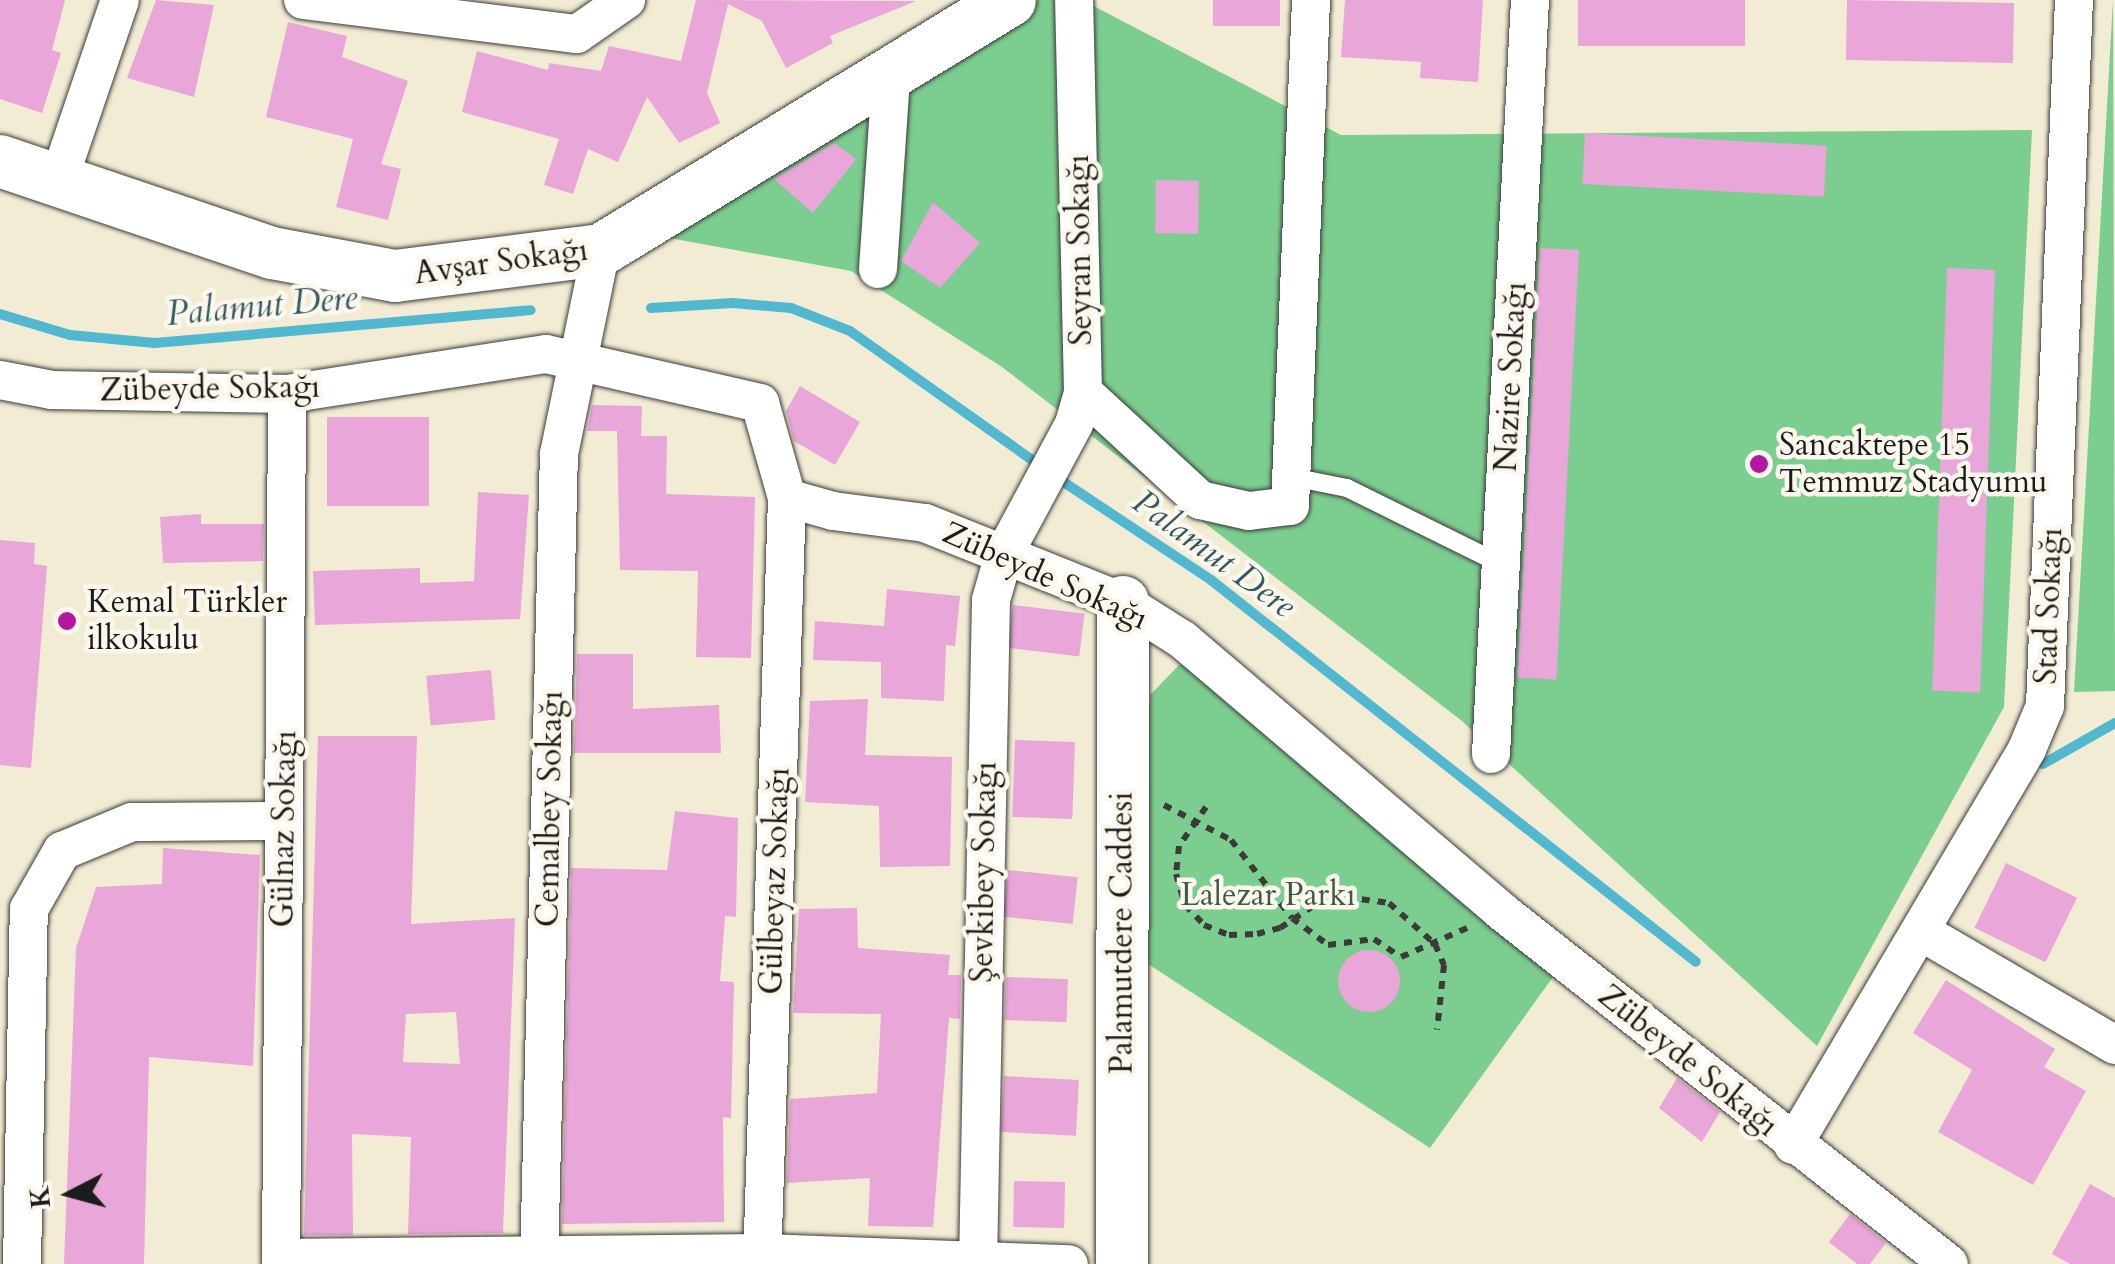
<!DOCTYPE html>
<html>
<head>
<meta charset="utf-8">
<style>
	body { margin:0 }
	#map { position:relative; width:2115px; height:1264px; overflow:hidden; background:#f2ecd4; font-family:Cardo,serif }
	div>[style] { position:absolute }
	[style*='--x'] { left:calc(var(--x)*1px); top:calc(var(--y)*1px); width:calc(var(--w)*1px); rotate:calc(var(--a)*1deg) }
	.green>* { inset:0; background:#7cce90 }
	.stream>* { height:10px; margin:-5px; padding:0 5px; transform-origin:5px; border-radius:5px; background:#52b8d0 }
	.building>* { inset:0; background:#e8a6d9; transform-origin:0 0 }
	.round { border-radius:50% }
	.path>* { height:6px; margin-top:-3px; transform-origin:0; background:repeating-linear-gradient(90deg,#3c3b38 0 8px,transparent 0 16px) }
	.roads { filter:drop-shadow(0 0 2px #3c3b38) drop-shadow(0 0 2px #3c3b38) }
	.lane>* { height:18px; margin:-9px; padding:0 9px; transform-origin:9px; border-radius:9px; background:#fff }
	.street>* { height:38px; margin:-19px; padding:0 19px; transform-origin:19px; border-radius:19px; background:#fff }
	.secondary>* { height:52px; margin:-26px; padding:0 26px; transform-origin:26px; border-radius:26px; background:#fff }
	.dots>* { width:28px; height:28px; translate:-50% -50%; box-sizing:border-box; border:5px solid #fbf7ec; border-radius:50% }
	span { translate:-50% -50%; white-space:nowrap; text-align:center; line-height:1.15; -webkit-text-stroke:9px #fbf7ec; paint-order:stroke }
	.street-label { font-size:32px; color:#1c1c1c }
	.poi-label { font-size:32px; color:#1c1c1c }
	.left { translate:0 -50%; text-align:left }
	.park-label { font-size:32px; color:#3e5a45 }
	.water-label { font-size:35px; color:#325a64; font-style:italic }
	.north { position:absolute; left:20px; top:1144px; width:100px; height:100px; -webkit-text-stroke:8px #fbf7ec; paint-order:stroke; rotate:264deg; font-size:28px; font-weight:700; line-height:40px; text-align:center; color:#1c1c1c }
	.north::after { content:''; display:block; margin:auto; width:35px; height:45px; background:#1c1c1c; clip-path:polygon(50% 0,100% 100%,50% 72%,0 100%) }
</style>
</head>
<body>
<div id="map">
	<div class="green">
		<div style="clip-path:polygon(990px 0,1082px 0,1341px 135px,2032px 130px,2004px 707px,1817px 1046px,1462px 721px,1002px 367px,851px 271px,658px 236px)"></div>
		<div style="clip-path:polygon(2113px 0,2115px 691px,2074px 692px)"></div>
		<div style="clip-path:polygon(1179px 665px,1194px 665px,1553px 977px,1430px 1148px,1142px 960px,1150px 695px)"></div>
	</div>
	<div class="stream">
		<div style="--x:651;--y:308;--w:82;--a:-3.5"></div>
		<div style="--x:733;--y:303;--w:58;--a:4.9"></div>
		<div style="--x:791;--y:308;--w:63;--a:21.3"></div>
		<div style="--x:850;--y:331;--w:235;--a:35.3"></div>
		<div style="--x:0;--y:314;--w:73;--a:16.7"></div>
		<div style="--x:70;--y:335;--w:85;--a:5.4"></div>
		<div style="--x:155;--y:343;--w:377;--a:-5"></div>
		<div style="--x:1056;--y:477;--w:186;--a:33.6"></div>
		<div style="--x:1211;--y:580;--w:617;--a:38.22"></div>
		<div style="--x:2043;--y:764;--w:83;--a:-29.7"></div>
	</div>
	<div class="building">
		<div style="clip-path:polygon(0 0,65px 0,52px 50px,61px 53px,42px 113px,0 99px)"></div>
		<div style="clip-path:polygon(156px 0,214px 5px,194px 97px,127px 78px)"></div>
		<div style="clip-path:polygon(696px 0,916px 1px,830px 36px,833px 43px,786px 68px,762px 21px,728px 4px,707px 93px,720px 123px,679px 143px,647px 97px,618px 162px,588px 149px,573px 194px,544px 185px,559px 139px,462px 112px,477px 51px,548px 70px,549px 63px,601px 71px,609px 46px,681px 61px)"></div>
		<div style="left:1213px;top:0;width:67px;height:26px"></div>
		<div style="clip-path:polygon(1345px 0,1483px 0,1478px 82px,1420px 78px,1421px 62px,1341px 57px)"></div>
		<div style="left:1578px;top:0;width:167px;height:46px"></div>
		<div style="left:1847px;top:0;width:167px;height:60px;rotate:1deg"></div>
		<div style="clip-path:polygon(288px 22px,347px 36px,342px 57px,408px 81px,381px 164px,401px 169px,388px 220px,336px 207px,353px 139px,266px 117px)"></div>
		<div style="left:1585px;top:133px;width:242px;height:51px;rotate:3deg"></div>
		<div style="clip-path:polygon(834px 143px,856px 159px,813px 213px,774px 179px)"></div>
		<div style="left:1156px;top:180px;width:43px;height:53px;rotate:1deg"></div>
		<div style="clip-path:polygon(933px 202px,980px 243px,940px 288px,901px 261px)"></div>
		<div style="left:1540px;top:248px;width:39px;height:430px;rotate:3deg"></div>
		<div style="left:1947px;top:268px;width:48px;height:423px;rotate:2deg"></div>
		<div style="clip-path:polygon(800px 386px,860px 422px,835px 465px,794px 441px,786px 411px)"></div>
		<div style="clip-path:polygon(592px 405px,642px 406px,641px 436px,667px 436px,666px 494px,755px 497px,751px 658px,696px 657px,698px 571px,620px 570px,617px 431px,587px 431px)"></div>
		<div style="left:327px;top:417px;width:102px;height:89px"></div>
		<div style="clip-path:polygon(478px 492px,529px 495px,520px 619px,315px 625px,313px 571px,420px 568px,420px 583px,474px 581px)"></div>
		<div style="clip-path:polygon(201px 514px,201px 524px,264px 524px,263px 561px,163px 563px,160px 517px)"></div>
		<div style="clip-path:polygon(0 540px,35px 543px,34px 564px,47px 566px,31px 768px,0 765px)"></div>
		<div style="clip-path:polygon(887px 589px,960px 596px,955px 646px,946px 645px,944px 701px,881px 698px,881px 662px,813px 660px,815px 621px,884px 626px)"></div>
		<div style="left:1013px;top:605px;width:72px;height:43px;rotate:7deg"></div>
		<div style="clip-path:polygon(577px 654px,633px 654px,633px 709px,719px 705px,721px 753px,574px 753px)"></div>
		<div style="left:491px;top:670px;width:50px;height:65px;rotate:85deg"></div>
		<div style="clip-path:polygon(868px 699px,865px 755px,952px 757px,950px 866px,880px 867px,879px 806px,805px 802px,810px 701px)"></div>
		<div style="clip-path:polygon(evenodd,318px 736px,417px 736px,411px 924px,515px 918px,503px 1233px,408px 1234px,411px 1137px,352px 1134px,353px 1235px,304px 1235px,318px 736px,456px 1012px,460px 1064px,403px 1062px,406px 1014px,456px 1012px)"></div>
		<div style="left:1015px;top:740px;width:60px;height:77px;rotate:2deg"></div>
		<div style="clip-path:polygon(675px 811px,738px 818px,736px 917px,725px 916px,720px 981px,734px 982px,731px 1118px,723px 1117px,724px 1222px,562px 1224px,571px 868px,667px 870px)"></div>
		<div style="clip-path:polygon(163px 848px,260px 855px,253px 1066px,149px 1057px,144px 1264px,64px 1264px,76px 948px,96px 887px,162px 884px)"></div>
		<div style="left:2006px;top:863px;width:79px;height:72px;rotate:26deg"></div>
		<div style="left:1008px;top:870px;width:70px;height:47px;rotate:6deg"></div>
		<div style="clip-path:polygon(857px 908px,858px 948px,950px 955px,948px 975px,961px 975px,960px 1019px,949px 1018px,933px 1227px,868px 1226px,870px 1178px,787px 1183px,790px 1099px,877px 1093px,881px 1014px,793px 1013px,799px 909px)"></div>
		<div class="round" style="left:1338px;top:950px;width:62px;height:62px"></div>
		<div style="left:1006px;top:977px;width:62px;height:43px;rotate:2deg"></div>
		<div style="clip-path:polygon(1946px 980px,2055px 1049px,2044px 1067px,2086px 1091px,2033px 1185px,1938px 1132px,1972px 1070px,1913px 1033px)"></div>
		<div style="left:1004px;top:1076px;width:75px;height:56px;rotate:3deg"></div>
		<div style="clip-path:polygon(1677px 1078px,1720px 1112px,1702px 1142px,1659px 1108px)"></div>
		<div style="left:1014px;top:1181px;width:51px;height:46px;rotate:1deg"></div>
		<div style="clip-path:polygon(2090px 1184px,2115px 1198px,2115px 1264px,2070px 1264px,2052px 1254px)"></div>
		<div style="clip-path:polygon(1850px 1214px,1886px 1243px,1870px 1264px,1857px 1264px,1829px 1242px)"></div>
	</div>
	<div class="path">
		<div style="--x:1164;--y:805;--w:76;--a:27.6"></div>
		<div style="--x:1231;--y:840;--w:99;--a:52"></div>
		<div style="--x:1292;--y:918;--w:45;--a:36.9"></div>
		<div style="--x:1328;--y:945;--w:46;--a:-7.4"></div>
		<div style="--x:1374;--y:939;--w:32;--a:34"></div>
		<div style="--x:1401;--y:957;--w:74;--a:-23.8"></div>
		<div style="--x:1206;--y:807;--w:47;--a:124.7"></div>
		<div style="--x:1179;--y:846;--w:28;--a:96"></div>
		<div style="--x:1176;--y:874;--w:32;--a:74"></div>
		<div style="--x:1185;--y:905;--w:28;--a:46"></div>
		<div style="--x:1204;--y:925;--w:27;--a:22"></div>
		<div style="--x:1229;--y:935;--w:28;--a:-2"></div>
		<div style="--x:1257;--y:934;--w:24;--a:-15"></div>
		<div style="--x:1280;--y:928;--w:60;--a:-33.4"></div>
		<div style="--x:1330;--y:895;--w:60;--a:7.7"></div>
		<div style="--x:1389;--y:903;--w:62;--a:41.7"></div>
		<div style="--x:1435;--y:944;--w:23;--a:67"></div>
		<div style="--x:1444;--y:965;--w:65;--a:96.1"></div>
	</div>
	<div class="roads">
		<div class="lane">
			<div style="--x:1292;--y:477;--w:56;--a:11.3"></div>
			<div style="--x:1347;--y:488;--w:172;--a:26.3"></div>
		</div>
		<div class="street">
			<div style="--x:303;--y:0;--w:276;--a:7.1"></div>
			<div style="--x:577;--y:34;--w:60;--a:-34.8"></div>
			<div style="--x:59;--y:179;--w:189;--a:-71.2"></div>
			<div style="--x:878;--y:269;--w:192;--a:-86.1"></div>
			<div style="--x:0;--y:380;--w:53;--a:10.9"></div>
			<div style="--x:52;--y:390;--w:235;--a:1"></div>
			<div style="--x:287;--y:394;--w:262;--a:-8.8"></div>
			<div style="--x:546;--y:354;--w:220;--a:12.9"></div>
			<div style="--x:760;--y:403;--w:99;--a:74.1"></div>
			<div style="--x:787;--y:498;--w:48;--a:15.8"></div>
			<div style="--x:833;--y:511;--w:93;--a:7.4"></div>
			<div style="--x:925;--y:523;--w:213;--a:21.8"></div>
			<div style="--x:1123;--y:602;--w:71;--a:32.3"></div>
			<div style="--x:1183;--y:640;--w:418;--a:40.4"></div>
			<div style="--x:1501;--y:911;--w:570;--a:38.24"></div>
			<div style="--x:1083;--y:392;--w:159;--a:42.7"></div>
			<div style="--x:1200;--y:500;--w:50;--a:12.7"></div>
			<div style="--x:1249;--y:511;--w:41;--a:-7"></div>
			<div style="--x:1290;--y:506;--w:506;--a:-87.62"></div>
			<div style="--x:1491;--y:754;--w:755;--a:-87.04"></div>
			<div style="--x:1920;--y:931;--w:226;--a:30.3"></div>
			<div style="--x:1793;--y:1145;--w:460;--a:-59.4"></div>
			<div style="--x:2027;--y:749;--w:47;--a:-67.3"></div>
			<div style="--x:2045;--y:706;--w:707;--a:-87.65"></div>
			<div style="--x:281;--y:1258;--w:481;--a:-0.6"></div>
			<div style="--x:762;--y:1253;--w:307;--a:2.1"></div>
			<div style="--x:22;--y:1264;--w:355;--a:-88.9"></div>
			<div style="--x:29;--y:909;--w:67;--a:-60.4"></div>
			<div style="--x:62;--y:851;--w:76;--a:-22.5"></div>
			<div style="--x:132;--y:822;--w:152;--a:-0.4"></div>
			<div style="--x:281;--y:1264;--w:870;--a:-89.6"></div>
			<div style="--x:539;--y:1264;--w:810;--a:-88.59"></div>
			<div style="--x:559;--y:454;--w:208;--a:-78.4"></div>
			<div style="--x:762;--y:1264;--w:766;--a:-88.13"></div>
			<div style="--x:978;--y:1264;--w:664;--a:-88.88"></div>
			<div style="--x:991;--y:600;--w:48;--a:-74.2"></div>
			<div style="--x:1004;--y:554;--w:148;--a:-61.7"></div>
			<div style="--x:1074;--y:424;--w:33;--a:-74"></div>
			<div style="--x:1083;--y:392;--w:392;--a:-91.3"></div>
		</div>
		<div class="secondary">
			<div style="--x:0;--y:161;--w:287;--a:18.7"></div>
			<div style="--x:272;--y:253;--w:125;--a:10.6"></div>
			<div style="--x:395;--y:276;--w:208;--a:-7.2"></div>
			<div style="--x:601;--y:250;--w:479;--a:-31.4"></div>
			<div style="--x:1122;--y:1264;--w:662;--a:-89.91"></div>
		</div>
	</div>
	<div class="dots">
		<div style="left:1759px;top:464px;background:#b5179e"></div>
		<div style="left:67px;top:621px;background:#b5179e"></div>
	</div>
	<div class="street-label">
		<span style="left:1080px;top:250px;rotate:-91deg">Seyran Sokağı</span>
		<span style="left:501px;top:262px;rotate:-8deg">Avşar Sokağı</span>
		<span style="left:1511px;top:377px;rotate:-87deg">Nazire Sokağı</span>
		<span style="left:210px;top:389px;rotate:-1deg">Zübeyde Sokağı</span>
		<span style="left:1045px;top:576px;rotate:24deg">Zübeyde Sokağı</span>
		<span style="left:2049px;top:606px;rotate:-88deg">Stad Sokağı</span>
		<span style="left:550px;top:809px;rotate:-89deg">Cemalbey Sokağı</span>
		<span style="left:284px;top:829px;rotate:-89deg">Gülnaz Sokağı</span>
		<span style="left:984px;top:872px;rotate:-89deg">Şevkibey Sokağı</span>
		<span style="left:775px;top:881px;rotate:-88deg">Gülbeyaz Sokağı</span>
		<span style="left:1122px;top:933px;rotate:-90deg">Palamutdere Caddesi</span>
		<span style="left:1688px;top:1061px;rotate:39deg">Zübeyde Sokağı</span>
	</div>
	<div class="poi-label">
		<span class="left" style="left:1779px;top:464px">Sancaktepe 15<br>Temmuz Stadyumu</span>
		<span class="left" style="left:87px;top:621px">Kemal Türkler<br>ilkokulu</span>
	</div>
	<div class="park-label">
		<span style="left:1268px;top:895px">Lalezar Parkı</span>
	</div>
	<div class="water-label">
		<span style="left:262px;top:306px;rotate:-5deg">Palamut Dere</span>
		<span style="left:1214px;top:554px;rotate:36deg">Palamut Dere</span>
	</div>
	<div class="north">K</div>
</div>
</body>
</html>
